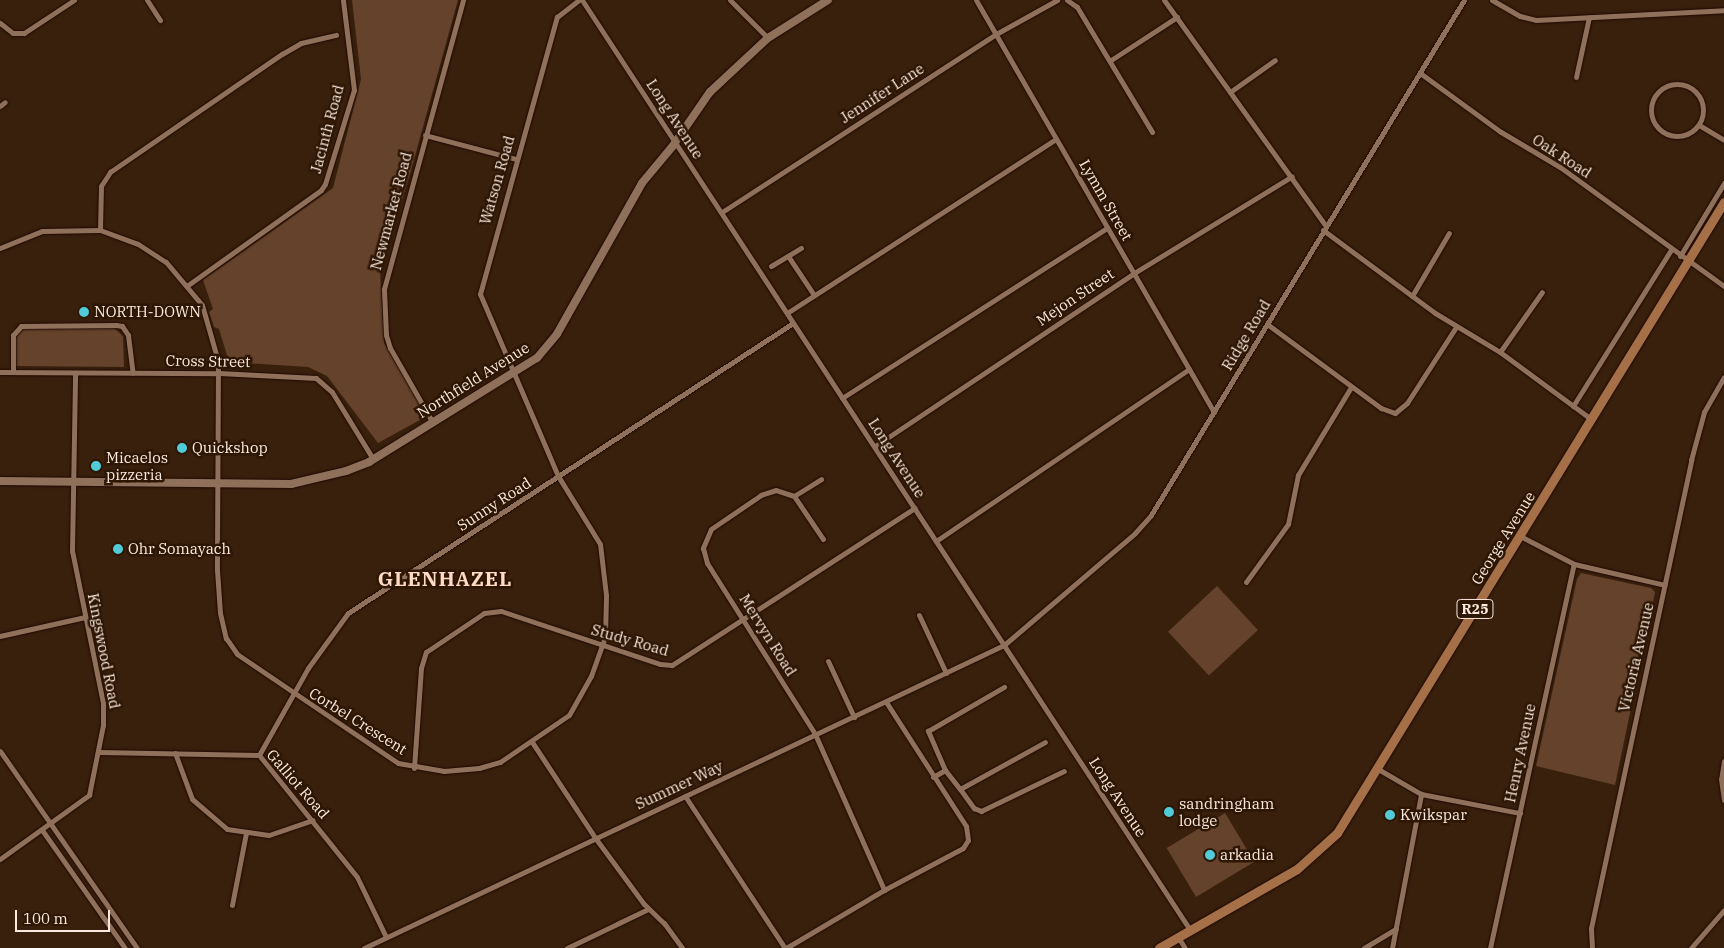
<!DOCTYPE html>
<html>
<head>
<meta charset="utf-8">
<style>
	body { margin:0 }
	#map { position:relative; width:1724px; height:948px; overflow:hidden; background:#39200d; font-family:"IBM Plex Serif",serif }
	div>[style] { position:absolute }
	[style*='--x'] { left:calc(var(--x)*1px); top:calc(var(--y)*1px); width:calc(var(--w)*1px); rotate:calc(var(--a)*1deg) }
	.green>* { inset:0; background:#64422b; transform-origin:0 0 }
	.roads { filter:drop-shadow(0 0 1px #1f0800) drop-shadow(0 0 1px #1f0800) }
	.minor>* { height:5px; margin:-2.5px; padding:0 2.5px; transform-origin:2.5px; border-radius:2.5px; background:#8f705b }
	.minor>.ring { margin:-2.5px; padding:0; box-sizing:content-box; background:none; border:5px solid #8f705b; border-radius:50% }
	.secondary>* { height:8px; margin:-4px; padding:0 4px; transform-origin:4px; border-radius:4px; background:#8f705b }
	.primary>* { height:9px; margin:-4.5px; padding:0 4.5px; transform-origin:4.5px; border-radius:4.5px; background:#a56f48 }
	.dots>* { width:14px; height:14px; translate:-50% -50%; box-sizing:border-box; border:2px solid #2e1604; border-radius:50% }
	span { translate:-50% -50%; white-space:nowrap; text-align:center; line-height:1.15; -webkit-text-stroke:5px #2e1604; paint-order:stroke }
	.shield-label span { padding:1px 4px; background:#2e1604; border:1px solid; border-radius:4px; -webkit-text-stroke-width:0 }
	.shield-label { font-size:14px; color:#fbe9de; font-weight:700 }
	.street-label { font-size:15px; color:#fbe9de }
	.poi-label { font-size:15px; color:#fbe9de }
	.left { translate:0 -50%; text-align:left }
	.district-label { font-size:20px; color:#fedbc4; font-weight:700; letter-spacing:1px }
	.scale { position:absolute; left:15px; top:910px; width:95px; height:22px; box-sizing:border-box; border:2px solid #fbe9de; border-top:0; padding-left:6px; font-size:15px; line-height:18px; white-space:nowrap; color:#fbe9de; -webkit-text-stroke:4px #2e1604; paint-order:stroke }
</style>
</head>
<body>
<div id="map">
	<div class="green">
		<div style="clip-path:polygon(352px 0,458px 0,410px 174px,380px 271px,384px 343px,427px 416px,378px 443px,327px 376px,308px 367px,229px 362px,219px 329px,214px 327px,209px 312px,213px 309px,203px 280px,333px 188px,361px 79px)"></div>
		<div style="clip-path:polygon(24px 327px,114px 328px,123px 336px,124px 367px,15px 366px,15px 335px)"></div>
		<div style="clip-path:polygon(1581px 573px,1651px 588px,1655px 592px,1615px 785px,1536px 766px,1577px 579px)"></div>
		<div style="left:1217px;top:586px;width:60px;height:67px;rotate:47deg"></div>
		<div style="left:1225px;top:813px;width:57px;height:68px;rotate:59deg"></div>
	</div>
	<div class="roads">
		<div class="minor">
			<div style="--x:147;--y:0;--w:24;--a:57"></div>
			<div style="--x:582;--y:0;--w:1111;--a:56.82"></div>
			<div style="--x:730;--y:0;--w:54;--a:45"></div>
			<div style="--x:976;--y:0;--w:476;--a:60"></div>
			<div style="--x:1067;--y:0;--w:12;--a:35"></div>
			<div style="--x:1077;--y:7;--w:146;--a:59"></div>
			<div style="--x:1164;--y:0;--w:278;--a:54.4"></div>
			<div style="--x:1492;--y:0;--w:32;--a:30"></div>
			<div style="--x:1520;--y:16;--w:16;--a:14"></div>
			<div style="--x:1536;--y:20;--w:188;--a:-3"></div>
			<div style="--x:0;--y:23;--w:16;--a:38"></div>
			<div style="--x:13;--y:33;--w:11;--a:0"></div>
			<div style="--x:24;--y:33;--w:60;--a:-33.4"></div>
			<div style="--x:1111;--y:60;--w:79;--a:-33.1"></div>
			<div style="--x:1420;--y:73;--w:100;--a:36.1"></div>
			<div style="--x:1501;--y:132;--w:69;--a:30.7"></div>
			<div style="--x:1560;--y:167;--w:203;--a:36"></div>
			<div style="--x:1576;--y:77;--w:61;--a:-77.8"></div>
			<div class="ring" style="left:1651px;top:84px;width:47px;height:47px"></div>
			<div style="--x:1230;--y:92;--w:55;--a:-35.4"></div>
			<div style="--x:0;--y:106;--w:6;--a:-39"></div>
			<div style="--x:1699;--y:125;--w:29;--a:31"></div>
			<div style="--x:425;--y:135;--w:94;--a:14.8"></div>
			<div style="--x:722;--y:212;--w:327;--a:-33"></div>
			<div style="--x:996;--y:34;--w:70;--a:-29.1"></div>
			<div style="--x:100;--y:230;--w:44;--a:-88.7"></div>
			<div style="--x:101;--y:186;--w:17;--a:-57"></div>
			<div style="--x:110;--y:172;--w:209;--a:-34.5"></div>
			<div style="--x:282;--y:54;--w:22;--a:-30"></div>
			<div style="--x:301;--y:43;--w:36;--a:-13"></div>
			<div style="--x:1323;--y:230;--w:139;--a:36.5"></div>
			<div style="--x:1435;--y:313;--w:76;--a:31"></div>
			<div style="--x:1500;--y:352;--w:113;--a:36.4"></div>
			<div style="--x:0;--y:248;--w:45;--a:-22"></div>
			<div style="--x:42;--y:231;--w:58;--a:-1"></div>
			<div style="--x:100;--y:230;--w:40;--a:20.2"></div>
			<div style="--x:138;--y:244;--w:33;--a:33"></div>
			<div style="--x:166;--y:262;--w:56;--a:50.1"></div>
			<div style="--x:202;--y:305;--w:58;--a:74.1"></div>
			<div style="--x:218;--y:361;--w:209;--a:90.3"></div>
			<div style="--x:217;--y:570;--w:43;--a:86"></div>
			<div style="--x:220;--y:613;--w:26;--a:77"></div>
			<div style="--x:226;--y:638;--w:19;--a:55"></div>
			<div style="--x:237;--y:654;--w:194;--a:34.1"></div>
			<div style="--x:398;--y:763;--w:47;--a:9.9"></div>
			<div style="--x:444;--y:771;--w:35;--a:-5"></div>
			<div style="--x:479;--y:768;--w:22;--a:-16"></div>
			<div style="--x:500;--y:762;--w:83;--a:-34.3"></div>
			<div style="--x:569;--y:715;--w:45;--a:-60.6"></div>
			<div style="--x:591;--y:676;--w:41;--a:-70.3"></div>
			<div style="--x:605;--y:637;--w:42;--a:-88.6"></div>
			<div style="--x:606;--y:595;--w:51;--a:-96.7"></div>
			<div style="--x:600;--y:544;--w:80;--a:-121.7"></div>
			<div style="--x:558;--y:476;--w:198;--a:-113.2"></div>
			<div style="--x:480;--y:294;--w:288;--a:-74.5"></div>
			<div style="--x:557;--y:17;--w:28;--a:-38"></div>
			<div style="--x:788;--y:256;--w:47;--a:56.3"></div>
			<div style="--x:1680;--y:256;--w:85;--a:-58.9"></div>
			<div style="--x:771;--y:266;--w:35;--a:-31"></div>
			<div style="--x:188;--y:285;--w:163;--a:-35.5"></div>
			<div style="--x:321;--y:190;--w:7;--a:-56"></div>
			<div style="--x:325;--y:184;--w:98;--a:-72.9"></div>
			<div style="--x:354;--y:90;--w:91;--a:-97"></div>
			<div style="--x:1412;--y:296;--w:73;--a:-59.6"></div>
			<div style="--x:787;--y:313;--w:320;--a:-32.9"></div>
			<div style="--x:1267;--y:324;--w:142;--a:36.4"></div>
			<div style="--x:1381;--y:408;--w:15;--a:20"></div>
			<div style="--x:1395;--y:413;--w:16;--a:-40"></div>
			<div style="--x:1407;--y:403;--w:90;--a:-57.2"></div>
			<div style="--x:1500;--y:352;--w:73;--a:-55"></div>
			<div style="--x:0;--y:372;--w:219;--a:0.3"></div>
			<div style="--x:219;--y:373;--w:97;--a:3"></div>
			<div style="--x:316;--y:378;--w:21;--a:41"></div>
			<div style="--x:332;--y:392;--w:79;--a:58.5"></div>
			<div style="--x:13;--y:372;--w:37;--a:-90"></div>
			<div style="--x:13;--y:335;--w:12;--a:-48"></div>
			<div style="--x:21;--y:326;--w:95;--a:-0.6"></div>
			<div style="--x:116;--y:325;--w:6;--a:9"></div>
			<div style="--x:122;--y:326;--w:11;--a:56"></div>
			<div style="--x:128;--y:335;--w:38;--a:83"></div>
			<div style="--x:842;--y:398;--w:315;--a:-32.7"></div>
			<div style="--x:1573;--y:406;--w:184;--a:-57.9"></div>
			<div style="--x:433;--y:423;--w:86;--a:-119.8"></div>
			<div style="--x:390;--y:348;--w:14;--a:-107"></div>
			<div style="--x:386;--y:335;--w:46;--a:-92.5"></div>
			<div style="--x:384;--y:289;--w:300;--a:-74.7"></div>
			<div style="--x:875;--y:446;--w:311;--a:-33.7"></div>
			<div style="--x:1134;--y:273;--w:185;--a:-31.5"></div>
			<div style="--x:794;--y:496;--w:32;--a:-32"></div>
			<div style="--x:1520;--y:536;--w:61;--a:27.4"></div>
			<div style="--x:1574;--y:564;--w:93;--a:13"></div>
			<div style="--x:823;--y:539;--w:52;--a:-124"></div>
			<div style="--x:794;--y:496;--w:19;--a:-162"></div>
			<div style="--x:776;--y:490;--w:16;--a:162"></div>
			<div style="--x:761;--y:495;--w:60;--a:145.8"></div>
			<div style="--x:711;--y:529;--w:21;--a:113"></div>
			<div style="--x:703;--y:548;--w:16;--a:75"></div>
			<div style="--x:707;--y:563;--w:202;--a:57.7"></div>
			<div style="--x:815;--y:734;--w:171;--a:66.1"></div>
			<div style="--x:936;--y:541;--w:306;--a:-34.2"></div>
			<div style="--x:1246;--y:582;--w:72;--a:-54.1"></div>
			<div style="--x:1288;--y:524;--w:50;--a:-78.5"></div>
			<div style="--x:1298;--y:475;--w:103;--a:-58.9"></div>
			<div style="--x:919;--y:615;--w:64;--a:65"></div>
			<div style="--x:0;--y:636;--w:87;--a:-12.6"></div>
			<div style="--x:828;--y:661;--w:62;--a:65.1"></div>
			<div style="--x:532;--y:742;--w:116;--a:56.6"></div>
			<div style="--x:596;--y:839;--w:81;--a:53.6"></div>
			<div style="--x:644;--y:904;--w:28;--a:44"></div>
			<div style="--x:664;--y:923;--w:31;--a:54"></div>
			<div style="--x:0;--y:751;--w:240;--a:55.2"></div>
			<div style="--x:99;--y:752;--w:160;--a:1.1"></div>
			<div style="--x:259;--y:755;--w:156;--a:51.2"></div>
			<div style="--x:357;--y:877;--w:67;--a:64.2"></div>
			<div style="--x:175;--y:753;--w:49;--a:69.7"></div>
			<div style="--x:192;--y:799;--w:46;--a:40.6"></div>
			<div style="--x:227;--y:829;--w:42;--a:8.1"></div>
			<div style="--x:269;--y:835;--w:46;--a:-18.8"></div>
			<div style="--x:259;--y:755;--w:100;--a:-60.6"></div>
			<div style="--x:308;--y:668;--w:68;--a:-54"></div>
			<div style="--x:348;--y:613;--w:531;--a:-33.09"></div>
			<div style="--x:1724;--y:761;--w:18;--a:99"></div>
			<div style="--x:1721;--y:779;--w:21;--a:82"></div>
			<div style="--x:414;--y:768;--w:100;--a:-86"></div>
			<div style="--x:421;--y:668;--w:17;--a:-73"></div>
			<div style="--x:426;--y:652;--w:70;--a:-33.9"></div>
			<div style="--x:484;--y:613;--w:17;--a:-7"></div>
			<div style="--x:501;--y:611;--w:168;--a:18.4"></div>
			<div style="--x:660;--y:664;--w:12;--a:5"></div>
			<div style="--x:672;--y:665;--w:289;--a:-32.9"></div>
			<div style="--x:1378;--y:769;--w:50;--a:30.2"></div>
			<div style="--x:1421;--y:794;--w:101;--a:10.9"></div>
			<div style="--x:945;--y:770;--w:24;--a:52"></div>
			<div style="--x:960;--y:789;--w:97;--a:-28.9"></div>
			<div style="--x:933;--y:777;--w:14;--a:-30"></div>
			<div style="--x:945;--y:770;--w:43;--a:-113.6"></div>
			<div style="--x:928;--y:731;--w:88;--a:-30.1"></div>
			<div style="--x:960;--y:789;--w:24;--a:54"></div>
			<div style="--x:974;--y:808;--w:8;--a:23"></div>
			<div style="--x:981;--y:811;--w:92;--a:-25.7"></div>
			<div style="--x:685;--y:796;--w:182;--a:56.7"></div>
			<div style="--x:42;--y:830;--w:144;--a:54.9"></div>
			<div style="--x:0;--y:859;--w:110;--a:-35.7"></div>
			<div style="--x:89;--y:795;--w:71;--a:-78.7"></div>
			<div style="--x:103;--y:725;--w:22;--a:-90"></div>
			<div style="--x:103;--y:703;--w:155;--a:-101.5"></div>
			<div style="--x:72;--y:551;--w:177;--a:-89"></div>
			<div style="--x:232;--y:905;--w:73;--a:-79"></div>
			<div style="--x:1178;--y:937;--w:13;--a:58"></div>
			<div style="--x:364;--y:948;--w:708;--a:-25.33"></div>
			<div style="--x:1004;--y:645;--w:172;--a:-40.5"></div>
			<div style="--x:1135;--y:533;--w:24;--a:-48"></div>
			<div style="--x:1151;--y:515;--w:603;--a:-58.71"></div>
			<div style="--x:567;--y:948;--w:90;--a:-25.7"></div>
			<div style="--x:786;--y:948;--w:114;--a:-30.6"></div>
			<div style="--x:884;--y:890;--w:89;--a:-28"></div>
			<div style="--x:963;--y:848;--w:9;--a:-58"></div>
			<div style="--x:968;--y:840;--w:14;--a:-98"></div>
			<div style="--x:966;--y:826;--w:148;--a:-122.8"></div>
			<div style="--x:1364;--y:948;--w:37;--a:-31"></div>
			<div style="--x:1392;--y:948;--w:157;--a:-79.3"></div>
			<div style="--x:1490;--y:948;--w:393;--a:-77.7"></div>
			<div style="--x:1592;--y:948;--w:20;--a:-93"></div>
			<div style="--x:1591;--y:928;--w:479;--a:-77.9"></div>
			<div style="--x:1691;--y:460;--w:50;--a:-74.8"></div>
			<div style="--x:1704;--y:412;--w:40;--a:-60.3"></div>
			<div style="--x:1691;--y:948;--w:50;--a:-49"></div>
		</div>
		<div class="secondary">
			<div style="--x:0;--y:481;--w:291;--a:0.6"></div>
			<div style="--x:291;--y:484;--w:57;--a:-13.3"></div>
			<div style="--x:346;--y:471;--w:25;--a:-21"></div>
			<div style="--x:369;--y:462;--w:198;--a:-31.8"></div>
			<div style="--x:537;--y:358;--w:31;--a:-50"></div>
			<div style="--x:557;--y:334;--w:173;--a:-60.6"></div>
			<div style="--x:642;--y:183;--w:47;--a:-50.2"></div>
			<div style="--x:672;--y:147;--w:67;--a:-55.4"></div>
			<div style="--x:710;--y:92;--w:79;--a:-43"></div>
			<div style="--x:768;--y:38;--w:71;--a:-32.3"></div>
		</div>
		<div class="primary">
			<div style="--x:1159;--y:948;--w:159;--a:-29.8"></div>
			<div style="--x:1297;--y:869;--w:54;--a:-42"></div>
			<div style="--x:1337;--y:833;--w:740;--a:-58.48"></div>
		</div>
	</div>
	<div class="dots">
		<div style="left:84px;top:312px;background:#52cbd9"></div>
		<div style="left:182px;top:448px;background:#52cbd9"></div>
		<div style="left:96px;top:466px;background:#52cbd9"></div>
		<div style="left:118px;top:549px;background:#52cbd9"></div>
		<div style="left:1169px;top:812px;background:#52cbd9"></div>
		<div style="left:1390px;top:815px;background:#52cbd9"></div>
		<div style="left:1210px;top:855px;background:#52cbd9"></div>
	</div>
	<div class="shield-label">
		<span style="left:1475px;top:609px">R25</span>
	</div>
	<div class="street-label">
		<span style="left:882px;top:93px;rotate:-33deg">Jennifer Lane</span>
		<span style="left:675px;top:119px;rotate:57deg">Long Avenue</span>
		<span style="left:327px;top:129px;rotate:-75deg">Jacinth Road</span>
		<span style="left:1562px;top:156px;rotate:33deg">Oak Road</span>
		<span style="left:497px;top:180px;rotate:-74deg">Watson Road</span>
		<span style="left:1106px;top:200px;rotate:60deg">Lymm Street</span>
		<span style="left:391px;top:211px;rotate:-75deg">Newmarket Road</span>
		<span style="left:1075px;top:297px;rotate:-34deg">Mejon Street</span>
		<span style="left:1246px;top:335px;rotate:-59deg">Ridge Road</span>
		<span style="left:208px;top:361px;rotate:1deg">Cross Street</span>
		<span style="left:473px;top:380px;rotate:-32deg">Northfield Avenue</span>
		<span style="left:897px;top:458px;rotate:57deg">Long Avenue</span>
		<span style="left:494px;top:504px;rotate:-33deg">Sunny Road</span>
		<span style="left:1503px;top:538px;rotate:-58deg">George Avenue</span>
		<span style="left:768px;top:635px;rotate:58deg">Mervyn Road</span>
		<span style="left:630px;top:640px;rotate:16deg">Study Road</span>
		<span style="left:104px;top:651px;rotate:79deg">Kingswood Road</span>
		<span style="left:1636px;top:657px;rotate:-77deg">Victoria Avenue</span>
		<span style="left:358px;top:721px;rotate:32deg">Corbel Crescent</span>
		<span style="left:1520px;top:753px;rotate:-78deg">Henry Avenue</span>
		<span style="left:298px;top:784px;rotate:49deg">Galliot Road</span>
		<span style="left:679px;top:785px;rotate:-25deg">Summer Way</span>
		<span style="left:1118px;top:797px;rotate:57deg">Long Avenue</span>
	</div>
	<div class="poi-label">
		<span class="left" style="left:94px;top:312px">NORTH-DOWN</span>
		<span class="left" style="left:192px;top:448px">Quickshop</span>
		<span class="left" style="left:106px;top:466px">Micaelos<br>pizzeria</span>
		<span class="left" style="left:128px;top:549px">Ohr Somayach</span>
		<span class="left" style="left:1179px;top:812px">sandringham<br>lodge</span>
		<span class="left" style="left:1400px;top:815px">Kwikspar</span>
		<span class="left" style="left:1220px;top:855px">arkadia</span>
	</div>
	<div class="district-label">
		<span style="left:445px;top:578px">GLENHAZEL</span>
	</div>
	<div class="scale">100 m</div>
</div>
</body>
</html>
